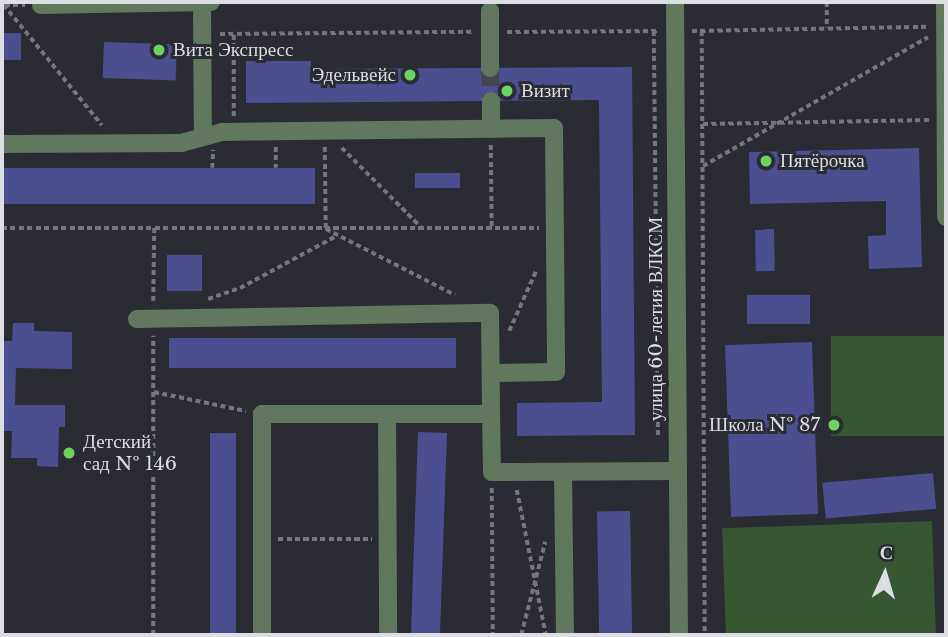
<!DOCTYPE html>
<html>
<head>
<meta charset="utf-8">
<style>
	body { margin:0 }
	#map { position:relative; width:948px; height:637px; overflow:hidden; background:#2a2b33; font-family:"Libre Baskerville",serif }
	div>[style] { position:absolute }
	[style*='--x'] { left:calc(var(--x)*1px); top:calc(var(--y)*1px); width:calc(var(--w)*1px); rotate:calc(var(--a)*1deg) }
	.green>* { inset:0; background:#365732; transform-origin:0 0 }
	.building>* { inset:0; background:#4b4f8f; transform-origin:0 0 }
	.minor-tunnel>* { height:18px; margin-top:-9px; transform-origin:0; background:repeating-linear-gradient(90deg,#45464d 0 18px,transparent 0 27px) }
	.path>* { height:3.5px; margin-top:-1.75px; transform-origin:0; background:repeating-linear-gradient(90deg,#76777e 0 5px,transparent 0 8.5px) }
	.minor>* { height:18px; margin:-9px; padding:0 9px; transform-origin:9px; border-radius:9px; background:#61775e }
	.dots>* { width:19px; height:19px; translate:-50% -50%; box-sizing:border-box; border:4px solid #2a2b33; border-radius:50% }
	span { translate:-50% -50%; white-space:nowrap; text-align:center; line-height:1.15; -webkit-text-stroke:6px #2a2b33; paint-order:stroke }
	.poi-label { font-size:19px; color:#dddee3 }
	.left { translate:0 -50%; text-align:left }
	.right { translate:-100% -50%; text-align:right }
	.street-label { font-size:19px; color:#dddee3 }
	.frame { position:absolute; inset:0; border:4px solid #dddee3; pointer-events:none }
	.north { position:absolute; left:850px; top:539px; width:70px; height:70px; -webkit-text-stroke:5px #2a2b33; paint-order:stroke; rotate:4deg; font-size:19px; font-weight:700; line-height:28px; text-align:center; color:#dddee3 }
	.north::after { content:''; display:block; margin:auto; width:24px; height:32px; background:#dddee3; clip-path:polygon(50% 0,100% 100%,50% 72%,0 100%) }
</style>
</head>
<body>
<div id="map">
	<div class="green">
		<div style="left:831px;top:336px;width:115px;height:100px"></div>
		<div style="left:932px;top:521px;width:114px;height:210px;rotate:88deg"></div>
	</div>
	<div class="building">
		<div style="left:2px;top:33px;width:19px;height:27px"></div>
		<div style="left:104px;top:42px;width:73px;height:36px;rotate:2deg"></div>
		<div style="clip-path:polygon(246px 61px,311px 61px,311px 69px,632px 67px,635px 435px,517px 436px,517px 403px,602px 402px,599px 100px,246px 103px)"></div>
		<div style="clip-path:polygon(919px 148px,922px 267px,869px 269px,868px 236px,886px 235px,886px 201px,750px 204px,749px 152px)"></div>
		<div style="left:2px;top:168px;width:313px;height:36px"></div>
		<div style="left:415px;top:173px;width:45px;height:15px"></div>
		<div style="left:774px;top:229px;width:42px;height:19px;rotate:89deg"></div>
		<div style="left:167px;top:255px;width:35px;height:36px"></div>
		<div style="left:747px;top:295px;width:63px;height:29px"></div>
		<div style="clip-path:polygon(13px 323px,34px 323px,34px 331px,72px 332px,72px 369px,16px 368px,15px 405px,65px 405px,65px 427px,59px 427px,58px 467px,37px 466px,37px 458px,11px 458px,12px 431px,2px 431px,2px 341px,12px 341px)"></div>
		<div style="left:169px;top:338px;width:287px;height:30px"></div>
		<div style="left:812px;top:342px;width:172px;height:87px;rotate:88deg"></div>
		<div style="left:418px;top:432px;width:29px;height:203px;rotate:2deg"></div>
		<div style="left:210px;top:433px;width:26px;height:202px"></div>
		<div style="left:933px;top:473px;width:36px;height:111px;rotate:85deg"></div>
		<div style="left:630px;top:511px;width:124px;height:33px;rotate:89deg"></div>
	</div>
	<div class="minor-tunnel">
		<div style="--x:490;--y:68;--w:33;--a:88"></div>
	</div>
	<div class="path">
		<div style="--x:827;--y:2;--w:26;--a:90"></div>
		<div style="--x:4;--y:5;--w:155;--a:50.8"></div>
		<div style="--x:5;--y:5;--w:20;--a:0"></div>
		<div style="--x:654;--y:31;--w:408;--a:89.4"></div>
		<div style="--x:692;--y:31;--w:237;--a:-1"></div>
		<div style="--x:702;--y:31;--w:604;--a:89.72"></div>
		<div style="--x:507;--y:32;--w:153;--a:-0.4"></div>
		<div style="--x:220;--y:34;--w:254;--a:-0.5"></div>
		<div style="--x:234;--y:35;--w:82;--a:90"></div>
		<div style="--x:703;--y:124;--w:227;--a:-1"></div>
		<div style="--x:491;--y:145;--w:83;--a:89.3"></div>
		<div style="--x:276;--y:147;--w:21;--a:90"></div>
		<div style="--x:325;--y:147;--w:82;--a:89.3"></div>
		<div style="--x:326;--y:229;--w:145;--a:27.1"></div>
		<div style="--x:342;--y:148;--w:113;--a:45"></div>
		<div style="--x:703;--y:166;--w:259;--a:-29.8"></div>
		<div style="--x:212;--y:168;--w:18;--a:-87"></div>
		<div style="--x:2;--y:228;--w:537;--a:0"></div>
		<div style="--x:208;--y:299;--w:34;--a:-19"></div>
		<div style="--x:240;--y:288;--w:111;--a:-28.4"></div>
		<div style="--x:153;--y:301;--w:73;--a:-89.2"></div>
		<div style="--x:509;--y:331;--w:66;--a:-65.8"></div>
		<div style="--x:154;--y:392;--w:94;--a:11.7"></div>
		<div style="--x:492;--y:488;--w:147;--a:89.6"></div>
		<div style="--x:517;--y:490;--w:148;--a:78.7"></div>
		<div style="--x:278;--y:539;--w:94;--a:0"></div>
		<div style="--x:153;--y:635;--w:299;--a:-90"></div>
		<div style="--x:521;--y:635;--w:96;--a:-75.5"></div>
	</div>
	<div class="minor">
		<div style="--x:675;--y:2;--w:633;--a:89.64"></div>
		<div style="--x:945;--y:2;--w:215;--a:89.7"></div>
		<div style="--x:41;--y:5;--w:170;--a:-1"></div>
		<div style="--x:202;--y:5;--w:132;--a:89.6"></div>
		<div style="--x:490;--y:11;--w:57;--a:90"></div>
		<div style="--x:491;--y:101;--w:28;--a:90"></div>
		<div style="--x:2;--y:144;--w:179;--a:-0.3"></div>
		<div style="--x:181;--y:143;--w:42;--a:-15"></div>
		<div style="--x:222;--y:132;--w:332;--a:-0.7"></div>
		<div style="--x:554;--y:128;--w:244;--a:89.5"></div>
		<div style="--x:556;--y:372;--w:65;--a:179.1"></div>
		<div style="--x:137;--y:319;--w:353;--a:-1"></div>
		<div style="--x:490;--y:313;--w:101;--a:89.4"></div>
		<div style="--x:387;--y:414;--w:221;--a:89.7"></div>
		<div style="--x:563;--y:472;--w:163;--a:89.3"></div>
		<div style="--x:262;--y:635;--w:221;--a:-90"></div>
		<div style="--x:262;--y:414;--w:229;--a:0"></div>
		<div style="--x:491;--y:414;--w:58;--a:89"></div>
		<div style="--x:492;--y:472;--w:186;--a:-0.3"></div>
	</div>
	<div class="dots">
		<div style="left:159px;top:50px;background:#6cd362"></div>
		<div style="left:410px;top:75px;background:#6cd362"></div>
		<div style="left:507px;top:91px;background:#6cd362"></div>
		<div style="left:766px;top:161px;background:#6cd362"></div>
		<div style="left:834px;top:425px;background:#6cd362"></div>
		<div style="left:69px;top:453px;background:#6cd362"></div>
	</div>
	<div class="poi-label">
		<span class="left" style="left:173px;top:50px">Вита Экспресс</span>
		<span class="right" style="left:396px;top:75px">Эдельвейс</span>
		<span class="left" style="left:521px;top:91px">Визит</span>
		<span class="left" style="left:780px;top:161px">Пятёрочка</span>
		<span class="right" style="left:820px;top:425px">Школа № 87</span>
		<span class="left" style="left:83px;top:453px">Детский<br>сад № 146</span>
	</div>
	<div class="street-label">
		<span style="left:656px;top:319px;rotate:-90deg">улица 60-летия ВЛКСМ</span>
	</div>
	<div class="frame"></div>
	<div class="north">С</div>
</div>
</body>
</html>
